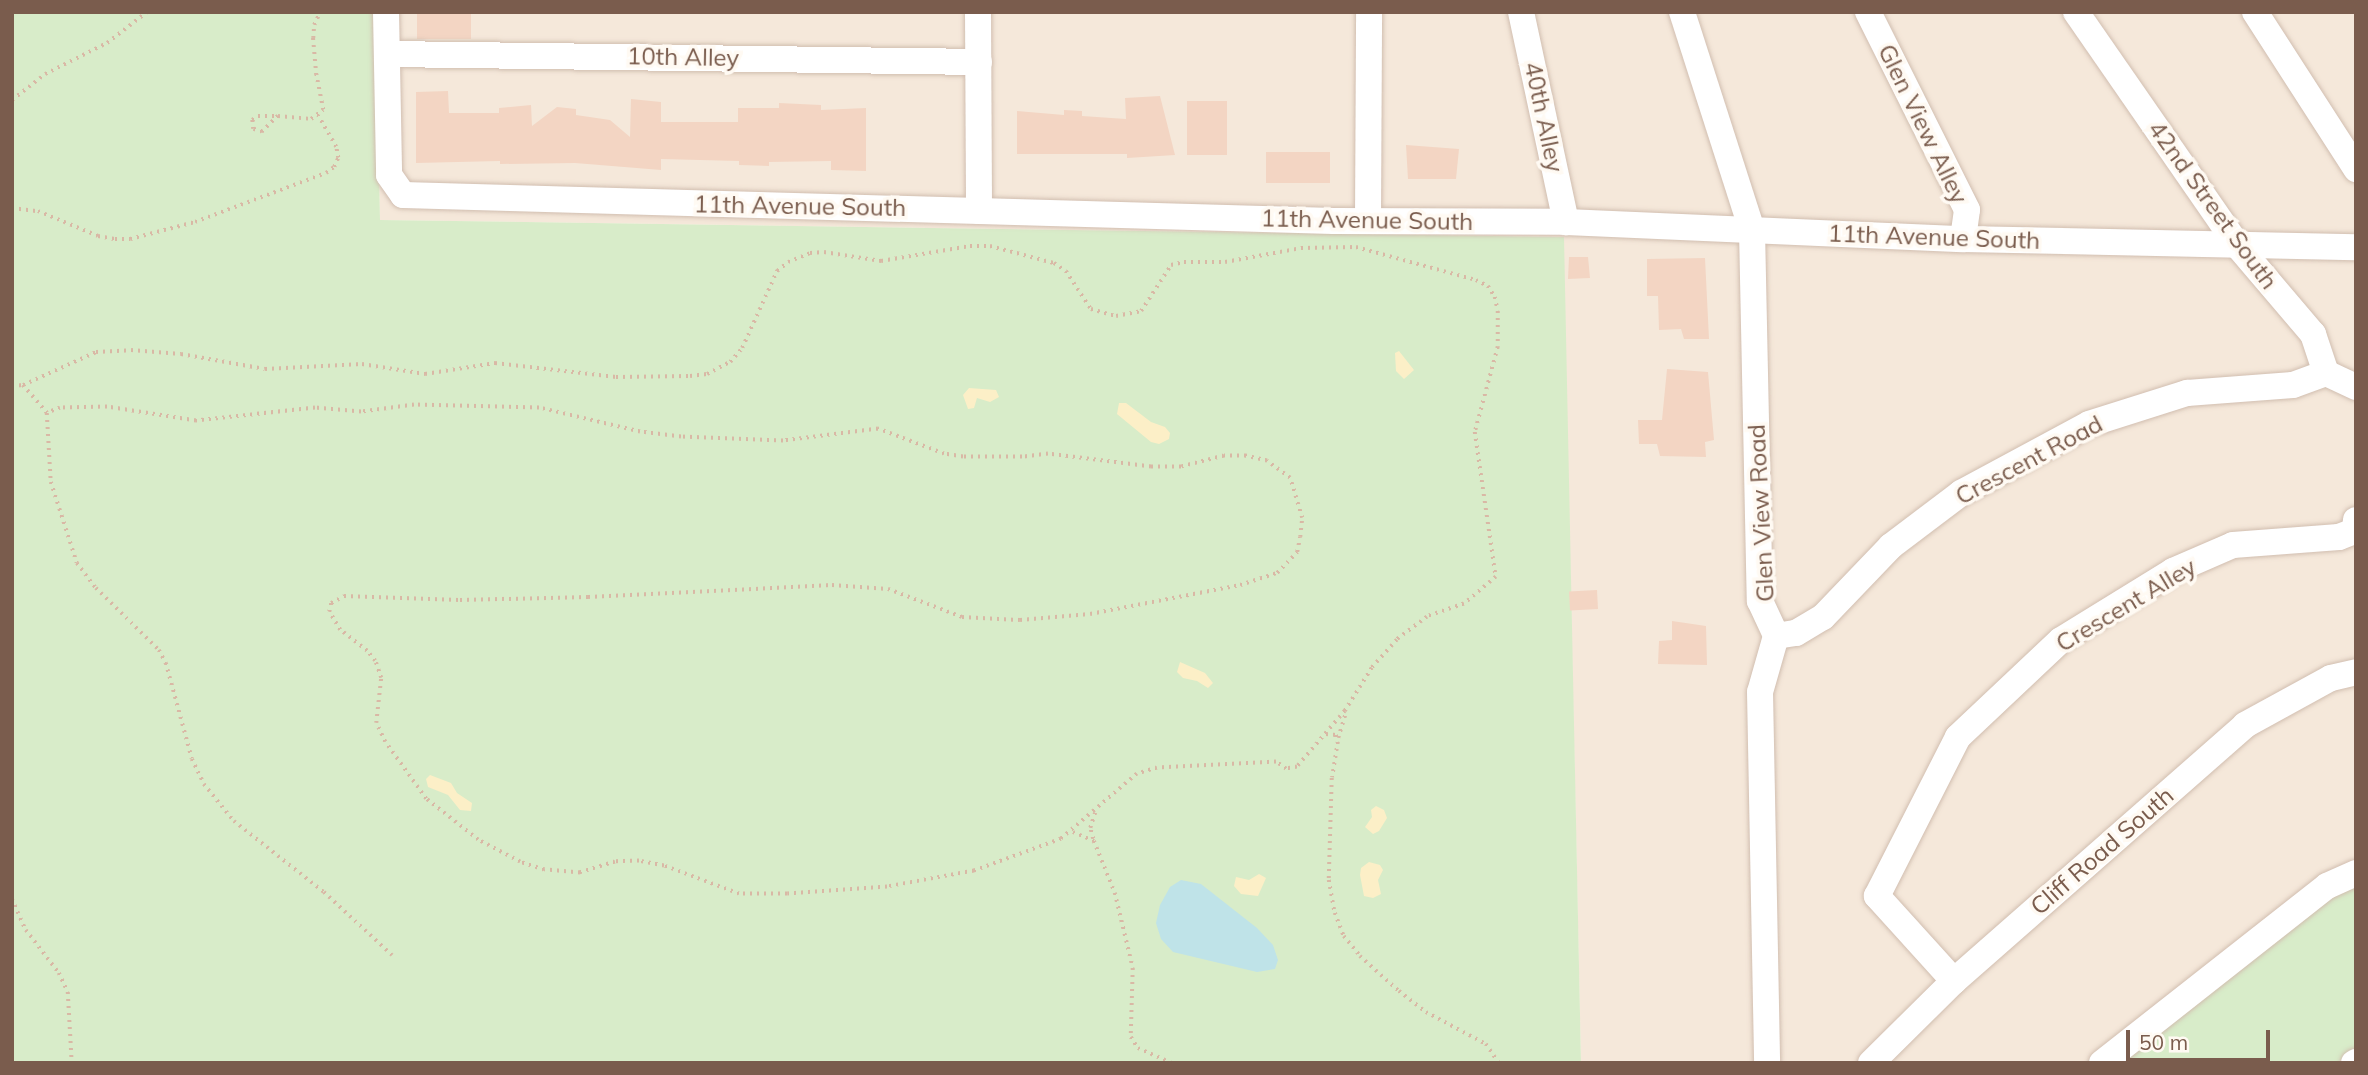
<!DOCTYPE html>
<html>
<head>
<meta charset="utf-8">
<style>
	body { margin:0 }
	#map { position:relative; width:2368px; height:1075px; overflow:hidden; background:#fdf6ec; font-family:Mulish,sans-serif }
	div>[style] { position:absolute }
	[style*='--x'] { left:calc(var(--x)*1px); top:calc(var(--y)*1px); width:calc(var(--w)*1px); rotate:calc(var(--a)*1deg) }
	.residential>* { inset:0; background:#f5e8da }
	.green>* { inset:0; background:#d8ecc9 }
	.sand>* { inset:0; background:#fcefc7 }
	.water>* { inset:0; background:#bfe3e8 }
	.building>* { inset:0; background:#f3d5c3; transform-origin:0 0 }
	.path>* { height:3.5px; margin-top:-1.75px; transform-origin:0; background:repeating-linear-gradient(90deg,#d9b8a5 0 2px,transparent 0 7px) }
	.roads { filter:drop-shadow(0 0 2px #d1beb0) drop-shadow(0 0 2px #d1beb0) }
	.minor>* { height:26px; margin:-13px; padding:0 13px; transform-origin:13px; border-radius:13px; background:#fff }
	span { translate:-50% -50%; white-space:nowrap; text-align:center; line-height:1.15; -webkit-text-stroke:7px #fffaf3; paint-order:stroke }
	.street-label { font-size:24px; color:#7a5c4d }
	.frame { position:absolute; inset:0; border:14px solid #7a5c4d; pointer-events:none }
	.scale { position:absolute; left:2126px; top:1030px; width:144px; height:32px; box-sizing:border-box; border:4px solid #7a5c4d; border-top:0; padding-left:9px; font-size:21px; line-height:24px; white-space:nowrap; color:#7a5c4d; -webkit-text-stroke:5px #fffaf3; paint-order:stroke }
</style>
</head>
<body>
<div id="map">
	<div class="residential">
		<div style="clip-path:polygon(376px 12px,2356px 12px,2356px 1063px,1581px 1063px,1563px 237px,380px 220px)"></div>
	</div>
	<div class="green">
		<div style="clip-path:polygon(12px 12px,376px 12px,380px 220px,1564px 237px,1581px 1063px,12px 1063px)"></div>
		<div style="clip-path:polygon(2356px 881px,2356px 1050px,2336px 1063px,2120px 1063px,2313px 907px)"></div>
	</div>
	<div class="sand">
		<div style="clip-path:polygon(1399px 351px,1414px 370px,1404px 379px,1396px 371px,1395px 353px)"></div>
		<div style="clip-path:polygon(969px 388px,996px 390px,999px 397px,990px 402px,977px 398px,974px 408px,968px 409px,963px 395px)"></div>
		<div style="clip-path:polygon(1119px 403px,1126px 403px,1151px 422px,1165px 427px,1170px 433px,1169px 439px,1159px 444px,1151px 442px,1117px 414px)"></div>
		<div style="clip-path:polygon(1180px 662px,1205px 673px,1213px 683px,1208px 688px,1197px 681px,1183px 678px,1177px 672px)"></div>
		<div style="clip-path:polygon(430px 775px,451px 783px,457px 793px,472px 803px,471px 811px,460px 810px,448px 795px,428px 787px,426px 779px)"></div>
		<div style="clip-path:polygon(1376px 806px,1384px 810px,1387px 818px,1379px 831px,1373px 834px,1365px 827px,1372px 817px,1371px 810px)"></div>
		<div style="clip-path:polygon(1369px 862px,1380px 865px,1383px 870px,1378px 880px,1381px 894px,1373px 898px,1364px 896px,1360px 875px,1361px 868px)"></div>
		<div style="clip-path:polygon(1259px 874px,1266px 878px,1258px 896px,1241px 894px,1234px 886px,1236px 877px,1249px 880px)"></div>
	</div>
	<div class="water">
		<div style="clip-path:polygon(1181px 880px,1201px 884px,1257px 928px,1273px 945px,1278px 960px,1275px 969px,1257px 972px,1173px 952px,1161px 939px,1156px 923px,1160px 905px,1170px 887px)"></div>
	</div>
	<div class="building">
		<div style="left:417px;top:12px;width:54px;height:27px"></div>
		<div style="clip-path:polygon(448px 91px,449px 113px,499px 113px,499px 108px,531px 105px,532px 126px,557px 107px,576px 109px,576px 115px,610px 120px,630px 137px,631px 99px,661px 102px,661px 122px,738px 122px,738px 108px,779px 108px,779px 103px,821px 105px,821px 110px,866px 108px,866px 171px,831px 170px,831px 161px,769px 162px,769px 166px,739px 165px,739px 161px,661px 159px,661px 170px,575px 163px,500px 164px,500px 161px,416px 163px,416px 92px)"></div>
		<div style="clip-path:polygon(1160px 96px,1175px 155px,1127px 158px,1127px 154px,1017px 154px,1017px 111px,1064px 115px,1064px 110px,1082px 111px,1082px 116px,1126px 119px,1125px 98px)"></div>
		<div style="left:1187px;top:101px;width:40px;height:54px"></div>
		<div style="clip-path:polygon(1406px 145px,1459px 149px,1456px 179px,1408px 179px)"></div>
		<div style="left:1266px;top:152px;width:64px;height:31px"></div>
		<div style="clip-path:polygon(1569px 257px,1588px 257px,1590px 278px,1568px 279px)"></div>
		<div style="clip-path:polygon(1705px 258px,1709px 339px,1684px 339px,1681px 329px,1659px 330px,1658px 296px,1647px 296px,1647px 259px)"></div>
		<div style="clip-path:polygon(1667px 369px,1708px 372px,1714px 440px,1705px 442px,1706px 457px,1660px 456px,1657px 444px,1639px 444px,1638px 420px,1662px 420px)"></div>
		<div style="left:1597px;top:590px;width:19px;height:28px;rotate:87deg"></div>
		<div style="clip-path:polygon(1672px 621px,1706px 626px,1707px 665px,1658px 664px,1659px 641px,1672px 640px)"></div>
	</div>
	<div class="path">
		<div style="--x:12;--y:100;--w:42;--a:-38.2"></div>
		<div style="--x:45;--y:74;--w:69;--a:-26.6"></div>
		<div style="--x:107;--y:43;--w:51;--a:-37.8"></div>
		<div style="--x:278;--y:116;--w:23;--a:135"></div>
		<div style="--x:262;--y:132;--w:9;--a:-162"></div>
		<div style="--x:253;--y:129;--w:9;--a:-96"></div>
		<div style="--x:252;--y:120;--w:7;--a:-34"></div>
		<div style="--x:258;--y:116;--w:20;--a:0"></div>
		<div style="--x:278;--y:116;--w:33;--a:5"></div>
		<div style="--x:311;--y:119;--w:15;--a:-37"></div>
		<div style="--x:323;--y:110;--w:36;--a:-101"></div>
		<div style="--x:316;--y:75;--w:37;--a:-95"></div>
		<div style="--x:313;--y:38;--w:13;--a:-86"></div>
		<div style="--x:314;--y:25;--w:14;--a:-65"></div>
		<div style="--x:12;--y:208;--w:26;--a:7"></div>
		<div style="--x:38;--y:211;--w:65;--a:22.6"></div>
		<div style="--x:98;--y:236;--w:17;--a:10"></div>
		<div style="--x:115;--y:239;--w:15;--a:0"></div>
		<div style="--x:130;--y:239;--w:67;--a:-14.7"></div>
		<div style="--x:195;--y:222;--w:140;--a:-20.5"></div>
		<div style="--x:326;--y:173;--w:10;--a:-37"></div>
		<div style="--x:334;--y:167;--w:10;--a:-66"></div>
		<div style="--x:338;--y:158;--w:11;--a:-100"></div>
		<div style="--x:336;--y:147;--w:36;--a:-120"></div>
		<div style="--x:23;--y:385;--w:80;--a:-24.3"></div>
		<div style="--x:96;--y:352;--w:35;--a:-3"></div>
		<div style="--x:131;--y:350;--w:50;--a:4.6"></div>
		<div style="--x:181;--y:354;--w:85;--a:10.1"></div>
		<div style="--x:265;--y:369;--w:97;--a:-3"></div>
		<div style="--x:362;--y:364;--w:64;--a:9"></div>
		<div style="--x:425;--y:374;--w:71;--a:-8.9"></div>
		<div style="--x:495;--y:363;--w:122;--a:6.6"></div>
		<div style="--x:616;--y:377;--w:74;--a:-0.8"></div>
		<div style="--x:690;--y:376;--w:17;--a:-7"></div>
		<div style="--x:707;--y:374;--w:26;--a:-28"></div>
		<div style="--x:730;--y:362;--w:18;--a:-49"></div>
		<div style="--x:742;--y:348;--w:85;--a:-65.6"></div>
		<div style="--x:777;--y:271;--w:14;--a:-39"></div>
		<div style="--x:788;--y:262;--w:24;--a:-22"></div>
		<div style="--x:810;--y:253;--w:14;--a:-4"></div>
		<div style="--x:824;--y:252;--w:58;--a:9"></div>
		<div style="--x:881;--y:261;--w:90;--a:-9.6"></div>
		<div style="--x:970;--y:246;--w:20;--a:0"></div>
		<div style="--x:990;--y:246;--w:66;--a:14.9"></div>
		<div style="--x:1054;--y:263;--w:14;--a:34"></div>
		<div style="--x:1066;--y:271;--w:45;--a:56.7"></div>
		<div style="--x:1091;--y:309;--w:26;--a:16"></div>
		<div style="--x:1116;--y:316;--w:25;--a:-11"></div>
		<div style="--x:1141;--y:311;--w:55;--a:-56.9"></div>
		<div style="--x:1171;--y:265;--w:13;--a:-13"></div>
		<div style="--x:1184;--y:262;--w:41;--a:0"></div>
		<div style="--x:1225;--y:262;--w:77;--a:-10.4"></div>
		<div style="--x:1301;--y:248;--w:55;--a:-1"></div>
		<div style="--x:1356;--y:247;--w:124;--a:15.4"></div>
		<div style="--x:1476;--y:280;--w:13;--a:27"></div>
		<div style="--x:1488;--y:286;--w:13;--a:58"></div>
		<div style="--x:1495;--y:297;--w:14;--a:78"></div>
		<div style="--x:1498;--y:311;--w:36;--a:90"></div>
		<div style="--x:1498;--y:347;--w:88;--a:105.1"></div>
		<div style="--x:1475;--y:432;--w:147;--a:81.8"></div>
		<div style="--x:1496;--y:577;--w:42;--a:139.8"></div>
		<div style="--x:1464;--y:604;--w:39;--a:161"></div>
		<div style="--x:1427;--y:617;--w:38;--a:143"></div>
		<div style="--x:1397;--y:640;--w:38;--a:132"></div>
		<div style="--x:1372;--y:668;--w:51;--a:122.1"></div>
		<div style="--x:1345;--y:711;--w:74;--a:130.6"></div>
		<div style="--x:1297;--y:767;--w:11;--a:170"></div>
		<div style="--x:1286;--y:769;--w:12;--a:-145"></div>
		<div style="--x:1276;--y:762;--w:119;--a:177.1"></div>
		<div style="--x:1157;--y:768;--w:21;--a:163"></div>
		<div style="--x:1137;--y:774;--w:100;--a:139.5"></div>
		<div style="--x:1061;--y:839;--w:93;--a:159.8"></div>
		<div style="--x:974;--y:871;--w:88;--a:169.6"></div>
		<div style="--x:887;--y:887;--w:100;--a:176"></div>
		<div style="--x:787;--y:894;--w:48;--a:180"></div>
		<div style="--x:739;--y:894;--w:80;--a:-159.5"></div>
		<div style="--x:664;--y:866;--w:25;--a:-169"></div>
		<div style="--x:639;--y:861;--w:24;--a:178"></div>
		<div style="--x:615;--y:862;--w:37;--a:163"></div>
		<div style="--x:580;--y:873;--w:36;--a:-175"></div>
		<div style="--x:544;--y:870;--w:25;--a:-162"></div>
		<div style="--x:520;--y:862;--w:47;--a:-152.4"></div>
		<div style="--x:478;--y:840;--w:66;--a:-141.7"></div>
		<div style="--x:426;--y:799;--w:70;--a:-125.7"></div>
		<div style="--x:385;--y:742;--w:21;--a:-115"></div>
		<div style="--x:376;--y:723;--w:45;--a:-83.7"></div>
		<div style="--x:381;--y:678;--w:18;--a:-109"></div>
		<div style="--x:375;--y:661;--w:13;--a:-129"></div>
		<div style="--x:367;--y:651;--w:34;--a:-142"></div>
		<div style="--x:340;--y:630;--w:21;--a:-121"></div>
		<div style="--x:329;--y:612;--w:9;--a:-77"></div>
		<div style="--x:331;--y:603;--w:15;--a:-28"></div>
		<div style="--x:344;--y:596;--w:116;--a:2"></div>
		<div style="--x:460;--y:600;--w:128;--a:-1.3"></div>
		<div style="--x:588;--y:597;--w:244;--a:-2.8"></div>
		<div style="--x:832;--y:585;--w:56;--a:4.1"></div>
		<div style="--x:888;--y:589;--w:79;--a:20.7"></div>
		<div style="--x:962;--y:617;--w:58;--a:3"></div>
		<div style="--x:1020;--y:620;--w:70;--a:-4.9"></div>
		<div style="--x:1090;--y:614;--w:153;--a:-10.9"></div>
		<div style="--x:1240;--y:585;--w:39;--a:-18"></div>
		<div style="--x:1277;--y:573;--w:29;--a:-46"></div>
		<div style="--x:1297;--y:552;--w:15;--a:-79"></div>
		<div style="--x:1300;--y:537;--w:19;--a:-84"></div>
		<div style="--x:1302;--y:518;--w:42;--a:-106.7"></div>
		<div style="--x:1290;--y:478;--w:29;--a:-144"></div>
		<div style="--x:1267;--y:461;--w:22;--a:-167"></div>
		<div style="--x:1246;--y:456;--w:22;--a:180"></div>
		<div style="--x:1224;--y:456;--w:44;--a:165.7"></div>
		<div style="--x:1181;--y:467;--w:30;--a:180"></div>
		<div style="--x:1151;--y:467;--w:104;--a:-172.8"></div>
		<div style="--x:1048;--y:454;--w:26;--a:173"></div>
		<div style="--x:1022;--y:457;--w:59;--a:180"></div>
		<div style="--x:963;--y:457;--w:19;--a:-171"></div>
		<div style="--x:944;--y:454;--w:71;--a:-159.3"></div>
		<div style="--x:878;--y:429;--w:96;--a:172.8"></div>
		<div style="--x:783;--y:441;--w:102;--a:-177.8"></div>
		<div style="--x:681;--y:437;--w:41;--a:-173"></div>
		<div style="--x:640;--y:432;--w:104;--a:-166.6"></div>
		<div style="--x:539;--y:408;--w:125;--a:-178.6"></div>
		<div style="--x:414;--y:405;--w:53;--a:172.5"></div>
		<div style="--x:361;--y:412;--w:46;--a:-175"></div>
		<div style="--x:315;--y:408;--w:120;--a:173.8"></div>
		<div style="--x:196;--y:421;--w:90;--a:-171.1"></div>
		<div style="--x:107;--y:407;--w:47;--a:178.8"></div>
		<div style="--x:60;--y:408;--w:14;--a:159"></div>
		<div style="--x:12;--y:386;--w:11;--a:-5"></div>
		<div style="--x:23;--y:385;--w:37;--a:49"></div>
		<div style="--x:47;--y:413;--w:69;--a:86.7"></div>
		<div style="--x:51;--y:482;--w:85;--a:72.2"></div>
		<div style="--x:77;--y:563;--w:31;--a:53"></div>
		<div style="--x:96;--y:588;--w:88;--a:44.5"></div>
		<div style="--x:159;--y:650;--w:15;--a:62"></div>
		<div style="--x:166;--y:663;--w:99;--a:74.8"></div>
		<div style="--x:192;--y:759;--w:28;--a:64"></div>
		<div style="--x:204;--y:784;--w:48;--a:51"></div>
		<div style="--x:234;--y:821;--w:115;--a:38.3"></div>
		<div style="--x:324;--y:892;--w:93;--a:42.8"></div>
		<div style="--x:1326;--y:734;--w:10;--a:6"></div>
		<div style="--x:1336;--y:735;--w:7;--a:74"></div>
		<div style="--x:1338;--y:742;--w:36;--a:99"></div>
		<div style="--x:1332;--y:778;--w:102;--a:91.7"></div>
		<div style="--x:1329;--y:880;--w:34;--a:80"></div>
		<div style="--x:1335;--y:913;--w:25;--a:69"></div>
		<div style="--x:1344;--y:936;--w:26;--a:51"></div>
		<div style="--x:1360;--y:956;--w:52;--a:41.9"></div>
		<div style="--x:1399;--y:991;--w:34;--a:38"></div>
		<div style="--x:1426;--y:1012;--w:68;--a:28.1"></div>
		<div style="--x:1486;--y:1044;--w:23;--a:56"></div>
		<div style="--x:1338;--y:738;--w:27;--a:-73"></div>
		<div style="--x:1073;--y:832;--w:23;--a:23"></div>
		<div style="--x:1094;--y:841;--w:56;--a:68"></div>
		<div style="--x:1115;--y:893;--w:77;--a:76.5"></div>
		<div style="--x:1133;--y:968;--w:69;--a:91.7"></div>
		<div style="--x:1131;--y:1037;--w:13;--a:58"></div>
		<div style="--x:1138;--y:1048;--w:36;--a:24"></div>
		<div style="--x:1093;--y:839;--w:11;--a:-105"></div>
		<div style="--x:1090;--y:828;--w:16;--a:-72"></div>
		<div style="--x:12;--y:899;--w:34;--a:66"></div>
		<div style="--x:26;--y:930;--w:54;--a:52.5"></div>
		<div style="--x:59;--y:973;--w:21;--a:65"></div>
		<div style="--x:68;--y:992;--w:71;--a:86.8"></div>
	</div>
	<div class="roads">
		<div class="minor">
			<div style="--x:386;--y:12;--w:163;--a:88.9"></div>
			<div style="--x:389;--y:175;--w:24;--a:55"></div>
			<div style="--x:403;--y:195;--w:931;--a:1.6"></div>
			<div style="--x:1334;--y:221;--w:232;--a:0.2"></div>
			<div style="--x:1566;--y:222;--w:397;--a:2.5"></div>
			<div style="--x:1963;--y:239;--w:393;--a:1.2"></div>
			<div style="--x:978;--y:12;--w:199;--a:89.7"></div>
			<div style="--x:1521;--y:12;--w:215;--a:77.9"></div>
			<div style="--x:1682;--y:12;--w:229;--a:72.2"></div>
			<div style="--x:1752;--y:230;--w:371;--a:88.8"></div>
			<div style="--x:1760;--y:601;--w:38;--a:65"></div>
			<div style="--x:1776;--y:636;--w:58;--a:105.9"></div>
			<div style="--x:1760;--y:692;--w:371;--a:88.9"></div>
			<div style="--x:1868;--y:12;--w:221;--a:63.4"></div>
			<div style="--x:1967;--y:210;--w:29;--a:98"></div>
			<div style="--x:2076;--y:12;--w:285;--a:55.3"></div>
			<div style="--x:2238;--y:246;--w:116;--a:49.6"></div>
			<div style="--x:2313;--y:334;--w:41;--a:71.6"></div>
			<div style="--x:2326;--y:373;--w:33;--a:25"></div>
			<div style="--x:2255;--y:12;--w:187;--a:57.2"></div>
			<div style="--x:387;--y:54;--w:592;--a:0.77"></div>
			<div style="--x:1368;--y:220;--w:208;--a:-89.7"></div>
			<div style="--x:1776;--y:636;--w:20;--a:-9"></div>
			<div style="--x:1796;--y:633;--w:31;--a:-31"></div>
			<div style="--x:1823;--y:617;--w:98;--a:-46.2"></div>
			<div style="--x:1891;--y:546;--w:88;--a:-37.1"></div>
			<div style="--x:1961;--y:493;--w:145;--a:-28.3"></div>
			<div style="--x:2089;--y:424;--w:103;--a:-17.6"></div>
			<div style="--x:2187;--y:393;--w:106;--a:-4.3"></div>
			<div style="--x:2293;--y:385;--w:35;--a:-20"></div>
			<div style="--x:1954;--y:981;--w:115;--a:-132.2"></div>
			<div style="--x:1877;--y:896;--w:178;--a:-63"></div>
			<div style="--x:1958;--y:737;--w:141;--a:-43.3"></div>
			<div style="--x:2061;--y:640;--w:132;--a:-31.6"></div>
			<div style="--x:2173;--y:571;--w:65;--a:-23.4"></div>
			<div style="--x:2233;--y:545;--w:106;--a:-4.3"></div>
			<div style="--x:2339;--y:537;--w:17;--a:-21"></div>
			<div style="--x:2355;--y:531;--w:11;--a:-85"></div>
			<div style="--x:1871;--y:1063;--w:117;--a:-44.7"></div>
			<div style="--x:1954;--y:981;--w:388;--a:-41.3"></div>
			<div style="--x:2245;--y:725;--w:98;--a:-28.7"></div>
			<div style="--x:2331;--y:678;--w:26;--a:-13"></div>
			<div style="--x:2102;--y:1063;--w:286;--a:-38.2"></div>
			<div style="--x:2327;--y:886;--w:32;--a:-24"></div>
			<div style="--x:2354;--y:1063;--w:2;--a:-27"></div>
		</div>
	</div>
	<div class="street-label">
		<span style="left:683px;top:57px;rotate:1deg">10th Alley</span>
		<span style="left:1544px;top:117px;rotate:78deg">40th Alley</span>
		<span style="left:1923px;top:124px;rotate:64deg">Glen View Alley</span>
		<span style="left:2213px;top:205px;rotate:54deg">42nd Street South</span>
		<span style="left:800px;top:206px;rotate:1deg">11th Avenue South</span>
		<span style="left:1367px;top:220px;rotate:1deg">11th Avenue South</span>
		<span style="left:1934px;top:237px;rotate:2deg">11th Avenue South</span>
		<span style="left:2029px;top:460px;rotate:-28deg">Crescent Road</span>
		<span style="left:1761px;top:513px;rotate:-93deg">Glen View Road</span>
		<span style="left:2126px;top:605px;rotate:-31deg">Crescent Alley</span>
		<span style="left:2102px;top:851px;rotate:-41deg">Cliff Road South</span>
	</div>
	<div class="frame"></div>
	<div class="scale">50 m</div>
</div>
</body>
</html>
